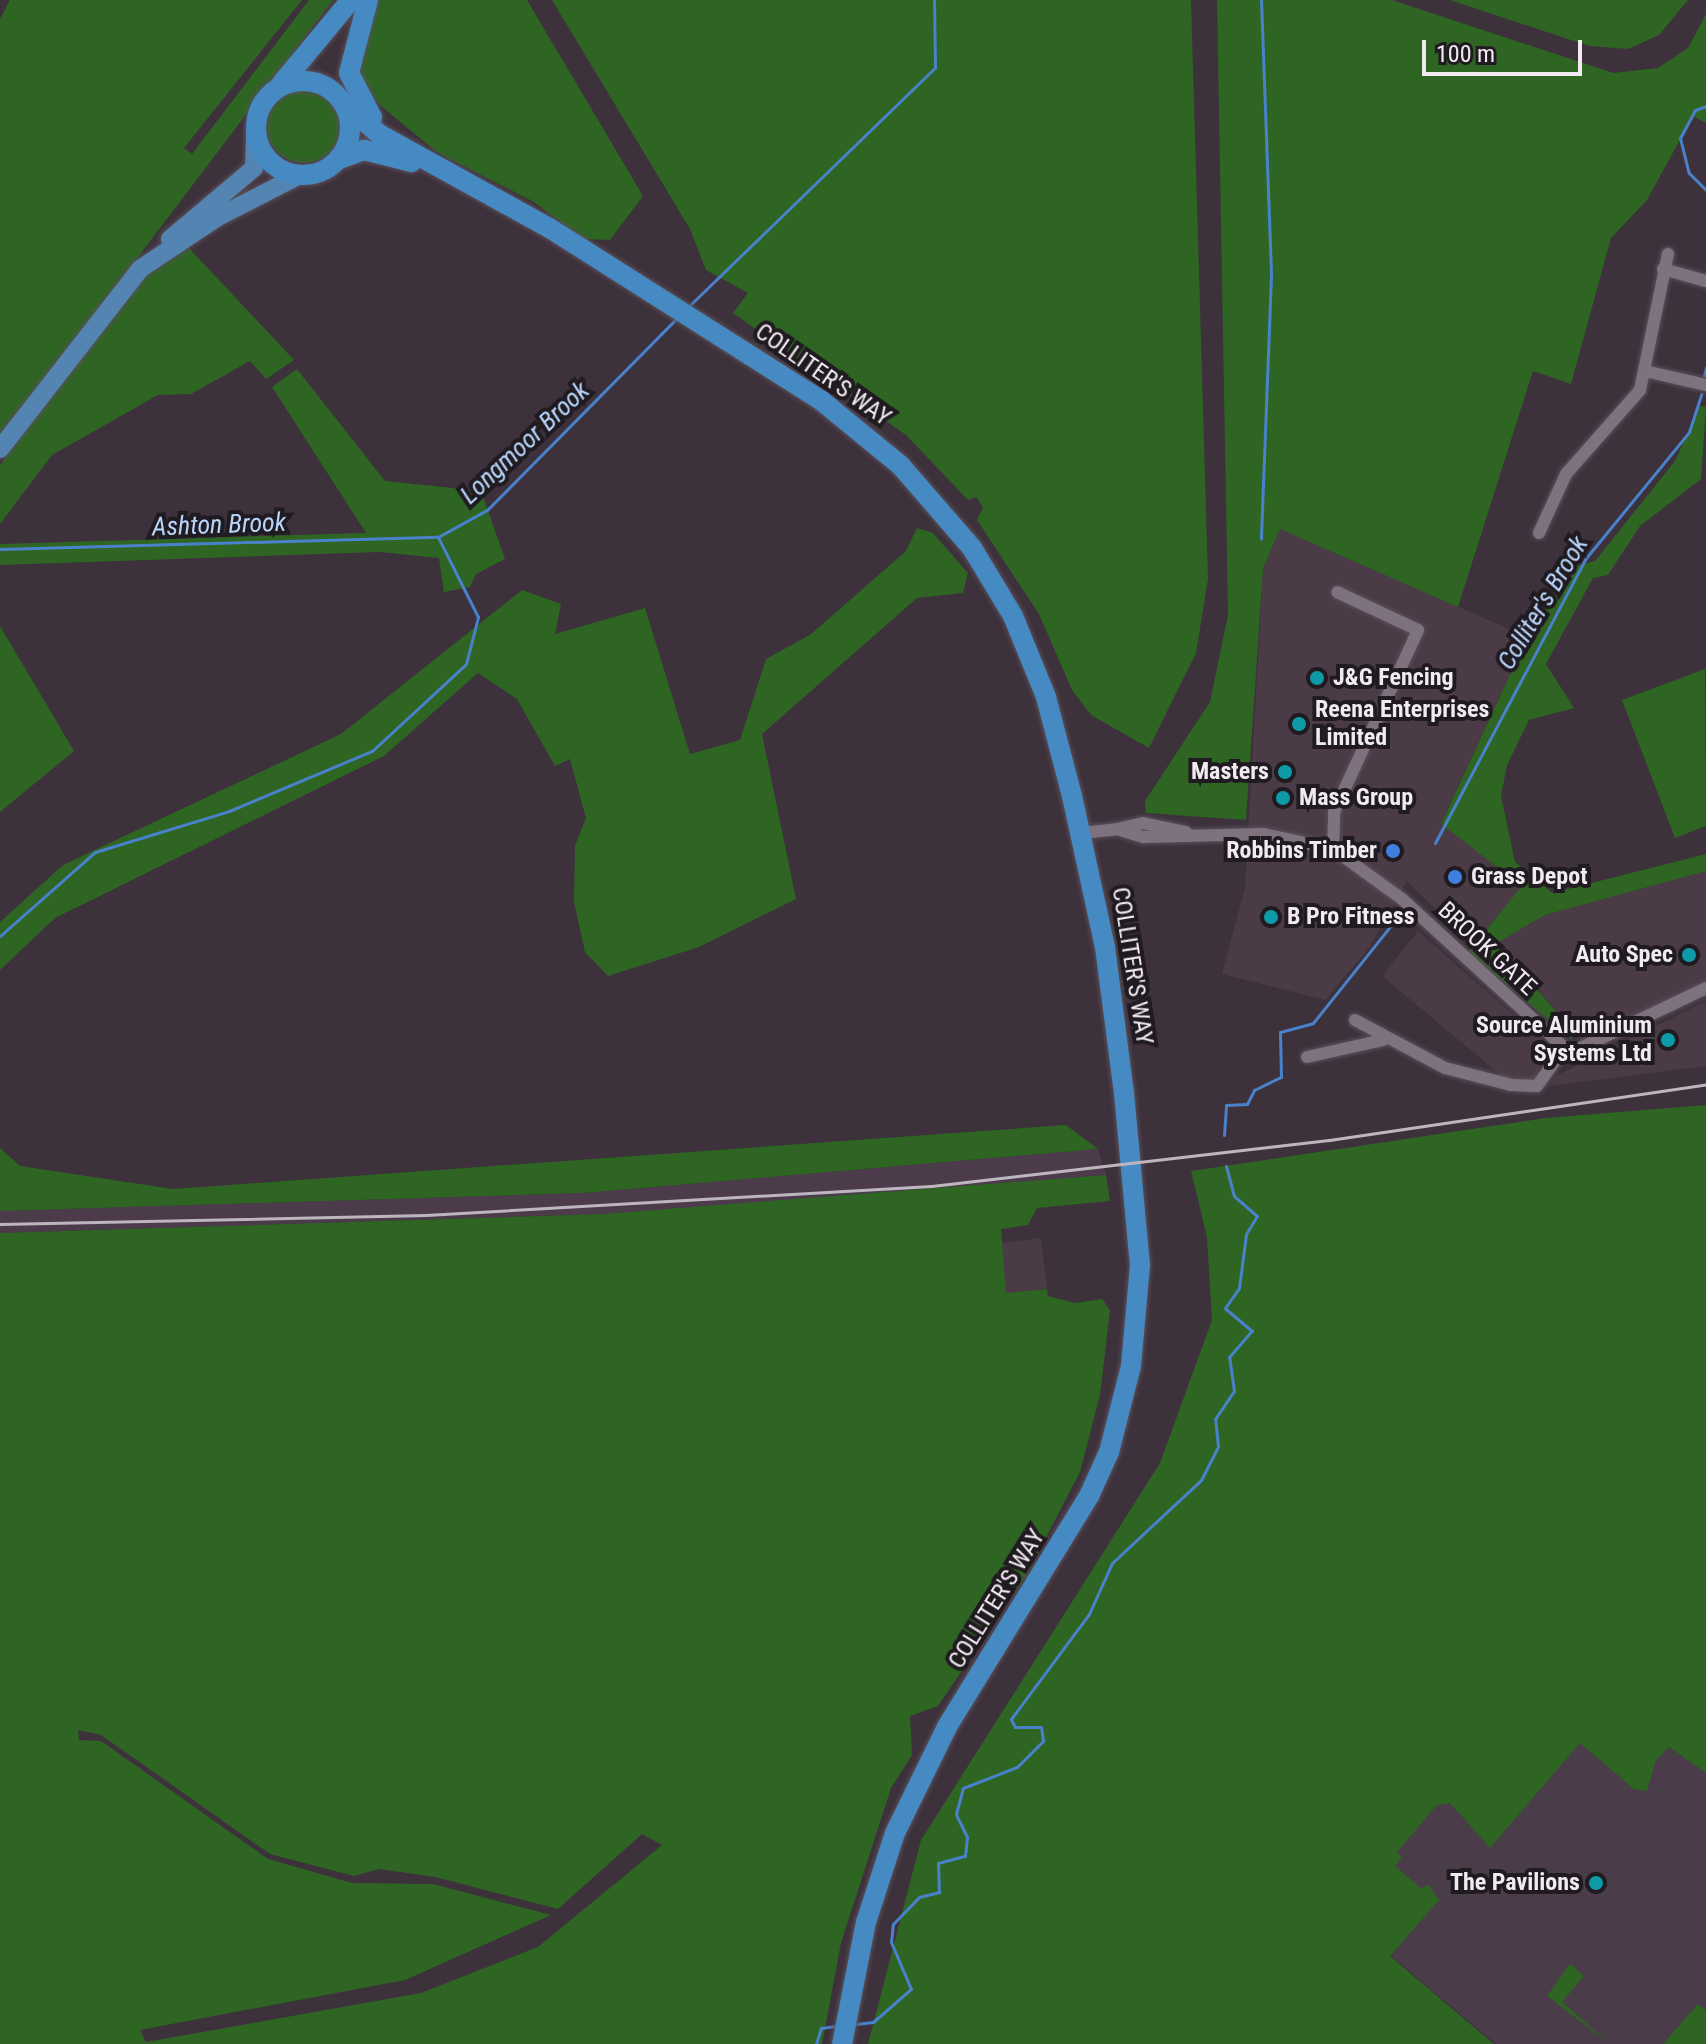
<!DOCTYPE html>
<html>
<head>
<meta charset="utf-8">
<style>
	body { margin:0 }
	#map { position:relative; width:1706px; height:2044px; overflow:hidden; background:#3d313c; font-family:"Roboto Condensed",sans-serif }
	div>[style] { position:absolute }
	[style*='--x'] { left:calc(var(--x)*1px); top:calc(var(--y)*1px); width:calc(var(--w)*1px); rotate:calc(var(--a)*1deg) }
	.commercial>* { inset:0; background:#4a3c48 }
	.industrial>* { inset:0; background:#4b3b46; transform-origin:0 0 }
	.built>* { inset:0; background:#4c3b4b }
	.green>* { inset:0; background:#2e6523 }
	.round { border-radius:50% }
	.stream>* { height:3px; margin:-1.5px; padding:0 1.5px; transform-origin:1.5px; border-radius:1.5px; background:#4981ca }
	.roads { filter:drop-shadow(0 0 2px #594f59) drop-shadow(0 0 2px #594f59) }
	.minor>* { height:12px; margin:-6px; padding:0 6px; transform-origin:6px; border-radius:6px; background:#7f727f }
	.primary>* { height:18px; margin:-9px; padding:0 9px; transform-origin:9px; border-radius:9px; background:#5484b2 }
	.trunk>* { height:20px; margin:-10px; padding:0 10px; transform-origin:10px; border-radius:10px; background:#468ac3 }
	.trunk>.ring { margin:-10px; padding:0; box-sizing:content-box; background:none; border:20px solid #468ac3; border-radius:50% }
	.rail>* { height:3px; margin:-1.5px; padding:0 1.5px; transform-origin:1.5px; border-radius:1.5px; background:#beb6be }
	.dots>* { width:22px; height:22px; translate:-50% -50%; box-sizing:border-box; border:4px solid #201b20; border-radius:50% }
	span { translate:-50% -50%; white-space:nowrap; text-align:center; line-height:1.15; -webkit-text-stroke:8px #201b20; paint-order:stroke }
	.street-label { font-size:24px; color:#f1eaf1 }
	.poi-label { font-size:24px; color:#f1eaf1; font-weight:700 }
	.left { translate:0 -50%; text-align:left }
	.right { translate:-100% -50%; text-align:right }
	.water-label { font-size:26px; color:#b8d5fc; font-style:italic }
	.scale { position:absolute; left:1422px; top:40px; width:160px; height:36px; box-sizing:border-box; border:4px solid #f1eaf1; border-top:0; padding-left:10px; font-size:24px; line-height:28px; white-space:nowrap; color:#f1eaf1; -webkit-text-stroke:6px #201b20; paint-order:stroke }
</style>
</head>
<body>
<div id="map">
	<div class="commercial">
		<div style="clip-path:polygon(1491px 1679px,1547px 1691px,1639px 1775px,1669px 1747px,1706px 1773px,1706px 2044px,1496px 2044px,1316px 1893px)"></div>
	</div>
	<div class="industrial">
		<div style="clip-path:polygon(1280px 529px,1527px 637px,1441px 823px,1523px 886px,1472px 945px,1407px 881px,1369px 948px,1325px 1000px,1222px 974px,1245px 888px,1263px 569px)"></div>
		<div style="clip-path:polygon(1706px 871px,1706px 982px,1583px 1042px,1497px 943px,1545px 915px)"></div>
		<div style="clip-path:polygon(1418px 931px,1546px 1044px,1534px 1084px,1510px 1083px,1382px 976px)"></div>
		<div style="clip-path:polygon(1706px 1001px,1706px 1066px,1550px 1086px,1554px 1077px)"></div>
		<div style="left:1041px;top:1238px;width:51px;height:42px;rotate:83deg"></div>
	</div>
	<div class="built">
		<div style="clip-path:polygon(1098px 1149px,1106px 1175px,938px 1191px,602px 1214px,0 1233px,0 1211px,583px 1193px)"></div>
	</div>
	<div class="green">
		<div style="clip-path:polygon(10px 0,302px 0,184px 148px,192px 154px,309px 0,333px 0,0 439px,0 19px)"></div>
		<div style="clip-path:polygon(373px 0,527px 0,643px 196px,610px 240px,583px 239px,534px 202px,438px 153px,370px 97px,358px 74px)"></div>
		<div style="clip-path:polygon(552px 0,1191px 0,1208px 579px,1196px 653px,1149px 748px,1091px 715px,1072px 690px,1039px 614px,977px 520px,983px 507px,976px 497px,968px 500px,906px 435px,733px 313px,748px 293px,706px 270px,690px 229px)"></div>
		<div style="clip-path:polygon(1217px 0,1392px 0,1613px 73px,1658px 68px,1688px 48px,1706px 14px,1706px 123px,1693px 116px,1647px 200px,1611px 238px,1571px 384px,1533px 371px,1458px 607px,1280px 529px,1263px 569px,1246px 820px,1146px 813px,1145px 801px,1210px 702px,1228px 615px)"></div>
		<div style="clip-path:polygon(1450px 0,1688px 0,1659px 35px,1628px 49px,1589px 46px)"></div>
		<div class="round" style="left:266px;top:87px;width:76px;height:76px"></div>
		<div style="clip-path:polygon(188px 247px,294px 360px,266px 379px,250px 361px,191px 394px,158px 395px,52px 455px,0 524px,0 465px,137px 280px)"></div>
		<div style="clip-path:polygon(297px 369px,385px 481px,481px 491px,505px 559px,476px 574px,470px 587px,444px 592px,439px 558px,380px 552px,0 565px,0 544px,366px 533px,272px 387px)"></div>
		<div style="clip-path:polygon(1700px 406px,1706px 407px,1701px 479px,1640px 526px,1608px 575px,1593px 578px,1546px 664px,1574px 708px,1529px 720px,1507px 765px,1501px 796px,1515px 862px,1552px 893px,1706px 854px,1706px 871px,1545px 915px,1497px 943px,1573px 1031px,1572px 1040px,1468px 952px,1522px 886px,1441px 824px,1530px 631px,1576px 566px,1595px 561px,1675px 461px)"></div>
		<div style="clip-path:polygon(917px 528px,933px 533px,968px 573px,963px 593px,917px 598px,762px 734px,796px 899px,699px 947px,608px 976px,585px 952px,574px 902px,575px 846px,586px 818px,570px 759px,555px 766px,517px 699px,478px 673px,384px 756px,55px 918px,0 970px,0 922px,63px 865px,341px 734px,522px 590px,561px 604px,555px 634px,645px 608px,690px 754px,740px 740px,766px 659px,810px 635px,906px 551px)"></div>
		<div style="clip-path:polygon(0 626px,74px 751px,0 812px)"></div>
		<div style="clip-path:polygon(1705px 669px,1706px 826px,1675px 838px,1622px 700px)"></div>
		<div style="clip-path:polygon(1706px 1105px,1706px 1773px,1669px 1747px,1656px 1760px,1647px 1791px,1634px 1789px,1580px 1743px,1490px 1848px,1450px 1803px,1437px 1805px,1397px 1852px,1402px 1858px,1395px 1866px,1422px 1889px,1428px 1884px,1439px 1900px,1390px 1956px,1494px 2044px,868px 2044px,921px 1840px,1160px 1463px,1212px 1320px,1207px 1237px,1191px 1171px,1546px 1118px)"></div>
		<div style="clip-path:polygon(1066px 1125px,1098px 1149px,583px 1193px,0 1211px,0 1148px,20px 1166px,173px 1189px)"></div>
		<div style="clip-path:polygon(evenodd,1106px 1175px,1110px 1201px,1037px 1208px,1028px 1225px,1001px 1229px,1006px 1293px,1047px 1289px,1048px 1296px,1074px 1303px,1102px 1299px,1110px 1310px,1100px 1395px,1080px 1472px,1026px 1576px,938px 1706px,910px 1716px,912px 1755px,891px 1788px,841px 1943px,822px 2044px,0 2044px,0 1233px,602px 1214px,1106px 1175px,78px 1730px,101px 1735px,270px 1854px,354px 1876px,379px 1869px,435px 1877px,558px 1909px,642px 1834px,662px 1845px,538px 1947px,421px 1993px,146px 2042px,140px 2030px,405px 1980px,551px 1915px,433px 1884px,352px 1883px,268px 1859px,101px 1741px,79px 1740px,78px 1730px)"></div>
		<div style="clip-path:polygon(1570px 1964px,1584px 1976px,1562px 2002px,1610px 2044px,1547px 1996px)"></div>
		<div style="clip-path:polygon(1698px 2004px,1706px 2011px,1706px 2044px,1663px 2044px)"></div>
	</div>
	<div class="stream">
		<div style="--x:1261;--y:0;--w:276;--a:87.9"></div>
		<div style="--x:1271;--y:276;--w:263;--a:92.2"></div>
		<div style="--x:1706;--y:106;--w:12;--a:160"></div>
		<div style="--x:1695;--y:110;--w:32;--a:118"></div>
		<div style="--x:1680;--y:138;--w:36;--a:76"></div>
		<div style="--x:1689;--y:173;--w:24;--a:45"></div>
		<div style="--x:689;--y:306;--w:342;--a:-44.1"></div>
		<div style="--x:935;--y:68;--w:68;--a:-90.8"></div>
		<div style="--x:1704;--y:376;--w:9;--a:-77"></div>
		<div style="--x:0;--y:549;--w:438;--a:-1.6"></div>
		<div style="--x:1435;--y:843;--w:323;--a:-62.1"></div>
		<div style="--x:1586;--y:558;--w:163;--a:-50.7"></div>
		<div style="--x:1689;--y:432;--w:40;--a:-72"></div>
		<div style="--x:0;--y:936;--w:127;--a:-41.5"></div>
		<div style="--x:95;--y:852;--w:140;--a:-17"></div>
		<div style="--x:229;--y:811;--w:155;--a:-22.8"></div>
		<div style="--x:372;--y:751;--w:128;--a:-42.8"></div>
		<div style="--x:466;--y:664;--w:49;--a:-75.7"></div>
		<div style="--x:478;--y:617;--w:89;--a:-116.6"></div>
		<div style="--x:438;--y:537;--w:56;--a:-28.9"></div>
		<div style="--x:487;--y:510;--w:272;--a:-45.3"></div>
		<div style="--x:1224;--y:1135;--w:30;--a:-86"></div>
		<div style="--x:1226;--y:1105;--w:21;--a:-3"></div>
		<div style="--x:1247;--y:1104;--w:16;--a:-63"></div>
		<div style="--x:1254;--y:1090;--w:30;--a:-26"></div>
		<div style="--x:1281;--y:1077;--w:45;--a:-91.3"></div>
		<div style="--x:1280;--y:1032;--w:34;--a:-15"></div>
		<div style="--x:1313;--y:1023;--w:139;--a:-51.4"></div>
		<div style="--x:856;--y:2024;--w:17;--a:-7"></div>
		<div style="--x:873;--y:2022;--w:50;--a:-41"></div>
		<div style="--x:911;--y:1989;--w:51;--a:-113.1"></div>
		<div style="--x:891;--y:1942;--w:18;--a:-84"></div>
		<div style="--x:893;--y:1924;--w:37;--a:-46"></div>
		<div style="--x:919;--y:1897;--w:21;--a:-14"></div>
		<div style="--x:939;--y:1892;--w:29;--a:-92"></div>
		<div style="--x:938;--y:1863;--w:28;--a:-15"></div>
		<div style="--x:965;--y:1856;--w:19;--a:-84"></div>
		<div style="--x:967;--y:1837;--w:25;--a:-116"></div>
		<div style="--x:956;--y:1814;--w:27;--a:-75"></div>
		<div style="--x:963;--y:1788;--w:58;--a:-21.3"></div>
		<div style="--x:1017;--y:1767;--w:37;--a:-45"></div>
		<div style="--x:1043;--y:1741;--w:14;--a:-98"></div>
		<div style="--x:1041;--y:1727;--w:26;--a:180"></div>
		<div style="--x:1015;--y:1727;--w:9;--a:-117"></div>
		<div style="--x:1011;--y:1719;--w:131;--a:-53.4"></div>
		<div style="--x:1089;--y:1614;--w:56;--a:-65.7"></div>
		<div style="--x:1112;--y:1563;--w:122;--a:-43"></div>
		<div style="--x:1201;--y:1480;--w:38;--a:-63"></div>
		<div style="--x:1218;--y:1446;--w:27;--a:-96"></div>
		<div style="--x:1215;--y:1419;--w:34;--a:-56"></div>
		<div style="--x:1234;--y:1391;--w:34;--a:-98"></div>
		<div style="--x:1229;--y:1357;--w:35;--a:-49"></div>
		<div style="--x:1252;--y:1331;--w:35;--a:-140"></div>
		<div style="--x:1225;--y:1308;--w:24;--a:-55"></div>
		<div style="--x:1239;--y:1288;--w:54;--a:-82.6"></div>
		<div style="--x:1246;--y:1234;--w:21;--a:-59"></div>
		<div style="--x:1257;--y:1216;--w:30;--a:-139"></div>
		<div style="--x:1234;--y:1196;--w:31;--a:-105"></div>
		<div style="--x:816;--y:2044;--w:17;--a:-73"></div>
		<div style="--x:821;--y:2028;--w:15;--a:-8"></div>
	</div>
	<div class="roads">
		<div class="minor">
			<div style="--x:1663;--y:269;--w:45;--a:15.6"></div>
			<div style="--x:1645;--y:371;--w:63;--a:12.9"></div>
			<div style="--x:1539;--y:533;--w:65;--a:-65.4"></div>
			<div style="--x:1566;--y:474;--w:112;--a:-48.6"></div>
			<div style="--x:1640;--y:390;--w:139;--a:-78.4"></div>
			<div style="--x:1186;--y:832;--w:44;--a:-168.2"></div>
			<div style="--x:1143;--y:823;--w:27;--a:167"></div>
			<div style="--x:1117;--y:829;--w:28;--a:17"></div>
			<div style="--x:1144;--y:837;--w:120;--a:-1.4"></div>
			<div style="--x:1264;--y:834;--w:71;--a:12.3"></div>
			<div style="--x:1333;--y:849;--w:85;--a:35.9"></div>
			<div style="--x:1402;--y:899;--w:228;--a:42.5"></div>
			<div style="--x:1570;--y:1053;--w:151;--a:-25.5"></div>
			<div style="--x:1081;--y:833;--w:36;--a:-6"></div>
			<div style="--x:1333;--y:849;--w:37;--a:-88"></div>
			<div style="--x:1334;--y:812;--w:200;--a:-65.2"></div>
			<div style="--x:1418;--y:630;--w:89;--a:-154.9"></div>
			<div style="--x:1355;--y:1020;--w:102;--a:28.1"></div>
			<div style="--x:1445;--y:1068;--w:68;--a:14.4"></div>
			<div style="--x:1511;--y:1085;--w:26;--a:2"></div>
			<div style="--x:1537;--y:1086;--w:44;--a:-54.2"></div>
			<div style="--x:1307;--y:1057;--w:78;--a:-12.6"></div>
		</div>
		<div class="primary">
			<div style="--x:170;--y:239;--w:110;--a:-40.2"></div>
			<div style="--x:254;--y:168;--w:37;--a:-88"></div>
			<div style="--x:0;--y:449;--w:228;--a:-52.1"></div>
			<div style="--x:140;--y:269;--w:94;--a:-33.7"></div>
			<div style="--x:218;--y:217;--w:92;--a:-27.1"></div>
		</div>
		<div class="trunk">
			<div style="--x:368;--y:0;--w:75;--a:104.6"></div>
			<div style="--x:349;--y:73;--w:50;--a:62.4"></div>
			<div class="ring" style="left:256px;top:81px;width:74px;height:74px"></div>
			<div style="--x:282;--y:83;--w:108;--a:-50.3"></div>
			<div style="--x:345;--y:105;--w:45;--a:40.5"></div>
			<div style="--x:379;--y:134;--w:196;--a:28.9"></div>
			<div style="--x:551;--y:229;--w:321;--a:32.4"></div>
			<div style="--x:822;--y:401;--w:102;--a:39.4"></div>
			<div style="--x:901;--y:466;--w:108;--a:49.1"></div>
			<div style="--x:972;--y:548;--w:79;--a:58.9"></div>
			<div style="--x:1013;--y:616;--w:87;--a:67.8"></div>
			<div style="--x:1046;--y:697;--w:102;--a:75.3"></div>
			<div style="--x:1072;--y:796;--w:155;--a:77.7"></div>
			<div style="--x:1105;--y:947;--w:147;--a:82.6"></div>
			<div style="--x:1124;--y:1093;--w:173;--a:84.7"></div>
			<div style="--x:1140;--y:1265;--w:101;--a:95.1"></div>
			<div style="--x:1131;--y:1366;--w:89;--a:104.3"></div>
			<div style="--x:1109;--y:1452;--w:48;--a:114.4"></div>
			<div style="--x:1089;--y:1496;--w:271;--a:121.6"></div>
			<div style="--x:947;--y:1727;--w:118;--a:116.1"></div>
			<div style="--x:895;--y:1833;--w:94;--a:108"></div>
			<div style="--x:866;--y:1922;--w:124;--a:101.1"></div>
			<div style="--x:339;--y:159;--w:27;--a:-20"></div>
			<div style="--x:364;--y:150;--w:49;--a:14.3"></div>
		</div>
	</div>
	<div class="rail">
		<div style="--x:0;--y:1224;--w:426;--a:-1.2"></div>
		<div style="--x:426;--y:1215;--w:506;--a:-3.29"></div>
		<div style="--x:931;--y:1186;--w:401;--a:-6.6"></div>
		<div style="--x:1329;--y:1140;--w:381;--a:-8.4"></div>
	</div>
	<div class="dots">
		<div style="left:1317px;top:678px;background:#0f9aa8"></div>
		<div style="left:1299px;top:724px;background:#0f9aa8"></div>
		<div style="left:1285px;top:772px;background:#0f9aa8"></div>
		<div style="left:1283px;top:798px;background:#0f9aa8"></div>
		<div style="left:1393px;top:851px;background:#3f7fe0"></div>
		<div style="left:1455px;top:877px;background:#3f7fe0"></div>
		<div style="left:1271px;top:917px;background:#0f9aa8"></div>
		<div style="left:1689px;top:955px;background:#0f9aa8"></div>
		<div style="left:1668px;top:1040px;background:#0f9aa8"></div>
		<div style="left:1596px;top:1883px;background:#0f9aa8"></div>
	</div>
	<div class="street-label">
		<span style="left:823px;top:375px;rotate:35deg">COLLITER'S WAY</span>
		<span style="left:1487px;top:949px;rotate:43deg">BROOK GATE</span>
		<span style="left:1132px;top:966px;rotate:81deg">COLLITER'S WAY</span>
		<span style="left:997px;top:1599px;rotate:-58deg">COLLITER'S WAY</span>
	</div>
	<div class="poi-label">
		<span class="left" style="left:1333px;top:678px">J&amp;G Fencing</span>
		<span class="left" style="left:1315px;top:724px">Reena Enterprises<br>Limited</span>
		<span class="right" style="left:1269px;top:772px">Masters</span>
		<span class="left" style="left:1299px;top:798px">Mass Group</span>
		<span class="right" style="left:1377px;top:851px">Robbins Timber</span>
		<span class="left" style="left:1471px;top:877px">Grass Depot</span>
		<span class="left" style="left:1287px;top:917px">B Pro Fitness</span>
		<span class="right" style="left:1673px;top:955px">Auto Spec</span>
		<span class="right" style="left:1652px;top:1040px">Source Aluminium<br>Systems Ltd</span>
		<span class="right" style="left:1580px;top:1883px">The Pavilions</span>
	</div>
	<div class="water-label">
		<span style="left:525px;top:443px;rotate:-43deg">Longmoor Brook</span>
		<span style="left:219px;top:525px;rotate:-2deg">Ashton Brook</span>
		<span style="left:1543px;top:603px;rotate:-59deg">Colliter's Brook</span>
	</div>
	<div class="scale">100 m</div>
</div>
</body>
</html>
